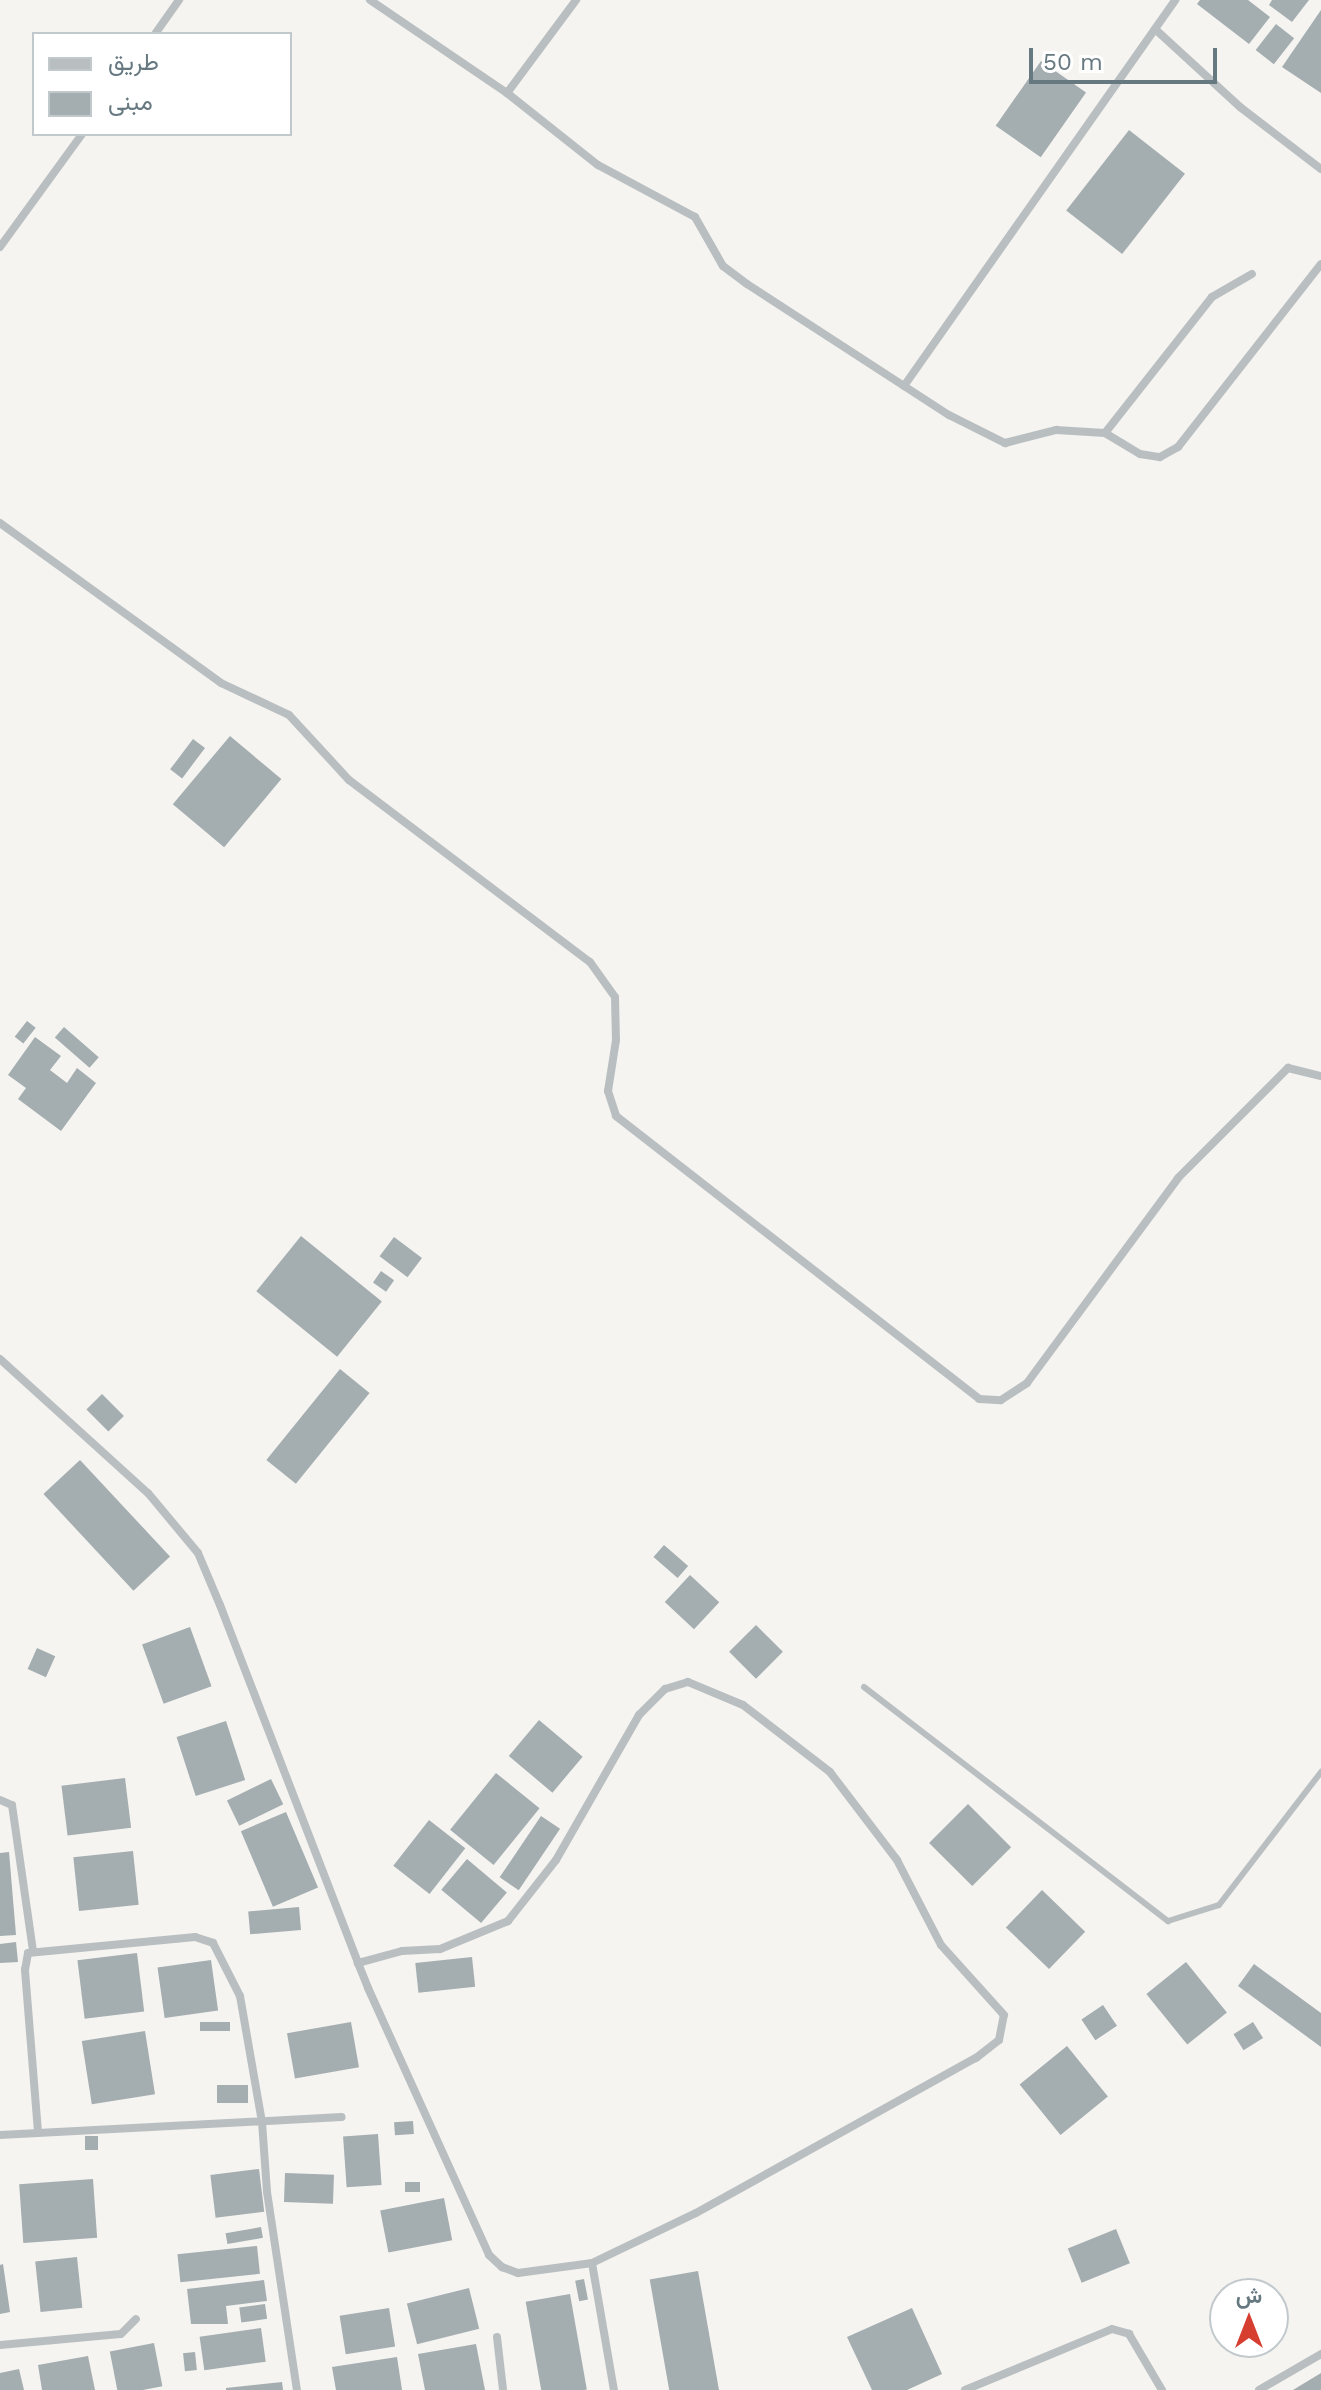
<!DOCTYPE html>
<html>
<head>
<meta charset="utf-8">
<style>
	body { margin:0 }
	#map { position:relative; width:1321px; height:2390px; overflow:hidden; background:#f5f4f1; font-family:"Work Sans",Vazirmatn,sans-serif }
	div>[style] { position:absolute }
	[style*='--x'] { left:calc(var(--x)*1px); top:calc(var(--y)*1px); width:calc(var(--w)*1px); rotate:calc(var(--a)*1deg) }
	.building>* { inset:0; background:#a4adb0; transform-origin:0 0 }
	.service>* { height:6px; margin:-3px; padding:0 3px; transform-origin:3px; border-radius:3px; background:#b9bfc1 }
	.minor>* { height:8px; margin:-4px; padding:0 4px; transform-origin:4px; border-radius:4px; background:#b9bfc1 }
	span { translate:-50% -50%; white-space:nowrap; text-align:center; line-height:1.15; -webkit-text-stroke:8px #fff; paint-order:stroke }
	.legend { position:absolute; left:32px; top:32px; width:260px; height:104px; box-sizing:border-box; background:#fff; border:2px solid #c2c9cc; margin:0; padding:10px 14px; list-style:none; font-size:24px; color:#667880 }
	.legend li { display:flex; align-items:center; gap:16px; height:40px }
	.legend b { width:40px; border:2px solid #c2c9cc }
	.north { position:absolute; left:1209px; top:2278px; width:80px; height:80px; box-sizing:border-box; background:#fff; border:2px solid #c2c9cc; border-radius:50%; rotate:0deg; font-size:22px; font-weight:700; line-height:32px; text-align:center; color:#667880 }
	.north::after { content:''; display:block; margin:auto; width:28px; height:36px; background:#d63f30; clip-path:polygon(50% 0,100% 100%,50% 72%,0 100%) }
	.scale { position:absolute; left:1029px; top:48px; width:188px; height:36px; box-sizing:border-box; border:4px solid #667880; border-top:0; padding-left:10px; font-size:24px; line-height:28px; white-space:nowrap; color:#667880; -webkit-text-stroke:6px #fff; paint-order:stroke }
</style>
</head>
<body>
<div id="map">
	<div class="building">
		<div style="clip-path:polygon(1200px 0,1248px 0,1270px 17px,1249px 44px,1197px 4px)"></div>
		<div style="clip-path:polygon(1272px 0,1309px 0,1292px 22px,1269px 5px)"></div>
		<div style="clip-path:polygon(1321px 10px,1321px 93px,1282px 67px)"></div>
		<div style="left:1276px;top:24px;width:23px;height:33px;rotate:38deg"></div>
		<div style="left:1041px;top:61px;width:55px;height:79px;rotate:35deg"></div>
		<div style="left:1129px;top:130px;width:71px;height:102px;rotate:38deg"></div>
		<div style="left:230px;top:736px;width:67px;height:89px;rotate:40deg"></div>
		<div style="left:193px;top:739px;width:15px;height:38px;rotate:37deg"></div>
		<div style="left:27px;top:1021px;width:11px;height:20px;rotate:38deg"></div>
		<div style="left:64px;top:1027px;width:46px;height:14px;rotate:41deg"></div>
		<div style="clip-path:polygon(35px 1037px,61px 1056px,50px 1070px,67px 1083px,77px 1068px,96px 1083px,61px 1131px,18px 1099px,26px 1088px,8px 1075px)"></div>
		<div style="left:301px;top:1236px;width:104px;height:71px;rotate:39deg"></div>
		<div style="left:394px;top:1237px;width:35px;height:24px;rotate:37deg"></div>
		<div style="left:381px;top:1271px;width:16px;height:14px;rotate:35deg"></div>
		<div style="left:340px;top:1369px;width:38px;height:117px;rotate:39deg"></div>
		<div style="left:102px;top:1394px;width:31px;height:22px;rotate:45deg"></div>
		<div style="left:80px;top:1460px;width:132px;height:50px;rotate:47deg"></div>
		<div style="left:664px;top:1545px;width:32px;height:16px;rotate:41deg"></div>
		<div style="left:690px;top:1575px;width:40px;height:37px;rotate:43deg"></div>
		<div style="left:756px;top:1625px;width:38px;height:38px;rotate:45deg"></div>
		<div style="left:190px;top:1627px;width:63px;height:51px;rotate:70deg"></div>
		<div style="left:37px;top:1648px;width:20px;height:23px;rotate:24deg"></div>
		<div style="left:539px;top:1720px;width:57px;height:47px;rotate:40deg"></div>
		<div style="left:226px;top:1721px;width:62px;height:52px;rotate:72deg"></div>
		<div style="left:496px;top:1773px;width:56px;height:73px;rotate:39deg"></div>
		<div style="left:125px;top:1778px;width:50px;height:64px;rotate:83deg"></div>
		<div style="left:271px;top:1779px;width:28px;height:49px;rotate:64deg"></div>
		<div style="left:968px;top:1804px;width:61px;height:55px;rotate:45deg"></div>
		<div style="left:286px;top:1812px;width:82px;height:49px;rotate:67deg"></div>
		<div style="left:541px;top:1816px;width:23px;height:74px;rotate:34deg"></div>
		<div style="left:429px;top:1820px;width:46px;height:58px;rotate:38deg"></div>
		<div style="left:133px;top:1851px;width:54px;height:60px;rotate:84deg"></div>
		<div style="clip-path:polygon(9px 1852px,16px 1935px,0 1936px,0 1853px)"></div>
		<div style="left:467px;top:1859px;width:52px;height:40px;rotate:40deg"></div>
		<div style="left:1042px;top:1890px;width:60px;height:52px;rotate:44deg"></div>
		<div style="left:299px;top:1907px;width:23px;height:51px;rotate:85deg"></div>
		<div style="clip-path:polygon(16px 1942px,18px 1962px,0 1963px,0 1944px)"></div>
		<div style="left:137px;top:1953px;width:59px;height:60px;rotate:83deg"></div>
		<div style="left:472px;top:1957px;width:30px;height:57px;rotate:84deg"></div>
		<div style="left:211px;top:1960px;width:51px;height:54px;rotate:82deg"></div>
		<div style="left:1186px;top:1962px;width:65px;height:51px;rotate:51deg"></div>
		<div style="clip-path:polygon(1254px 1964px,1321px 2013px,1321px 2047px,1238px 1986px)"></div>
		<div style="left:1103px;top:2005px;width:25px;height:26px;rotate:56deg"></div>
		<div style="left:200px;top:2022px;width:30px;height:9px"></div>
		<div style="left:351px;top:2022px;width:46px;height:65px;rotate:80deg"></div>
		<div style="left:1253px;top:2022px;width:19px;height:23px;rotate:58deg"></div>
		<div style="left:145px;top:2031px;width:64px;height:64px;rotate:81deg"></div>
		<div style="left:1067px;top:2046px;width:65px;height:61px;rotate:51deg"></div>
		<div style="left:217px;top:2085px;width:31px;height:18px"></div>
		<div style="left:413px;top:2121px;width:13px;height:19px;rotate:86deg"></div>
		<div style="left:378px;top:2134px;width:51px;height:35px;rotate:86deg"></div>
		<div style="left:98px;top:2136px;width:14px;height:13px;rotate:90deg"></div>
		<div style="left:259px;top:2169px;width:43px;height:49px;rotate:83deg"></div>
		<div style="left:285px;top:2173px;width:49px;height:29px;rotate:2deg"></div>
		<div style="left:93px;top:2179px;width:59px;height:74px;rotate:86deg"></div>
		<div style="left:405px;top:2182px;width:15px;height:10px"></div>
		<div style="left:444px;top:2198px;width:43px;height:65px;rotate:79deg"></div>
		<div style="left:261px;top:2227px;width:11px;height:36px;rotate:80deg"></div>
		<div style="left:1116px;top:2229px;width:37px;height:52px;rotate:68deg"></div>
		<div style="left:257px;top:2246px;width:28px;height:80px;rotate:84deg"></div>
		<div style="left:77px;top:2257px;width:51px;height:42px;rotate:84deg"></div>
		<div style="clip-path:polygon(3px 2264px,10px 2312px,0 2314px,0 2265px)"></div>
		<div style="left:698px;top:2271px;width:121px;height:49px;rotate:80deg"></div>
		<div style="left:584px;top:2279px;width:21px;height:9px;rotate:79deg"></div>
		<div style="clip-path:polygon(264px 2280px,267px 2301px,226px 2306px,228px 2324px,191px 2324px,187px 2289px)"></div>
		<div style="left:469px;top:2288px;width:42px;height:64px;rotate:76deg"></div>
		<div style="left:570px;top:2294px;width:97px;height:45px;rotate:80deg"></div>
		<div style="left:265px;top:2304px;width:15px;height:26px;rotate:82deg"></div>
		<div style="left:389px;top:2308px;width:39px;height:50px;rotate:81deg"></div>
		<div style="clip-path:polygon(912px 2308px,942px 2374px,907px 2390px,872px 2390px,847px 2337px)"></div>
		<div style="left:261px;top:2328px;width:34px;height:62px;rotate:82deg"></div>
		<div style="left:154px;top:2343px;width:44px;height:45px;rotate:79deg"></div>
		<div style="clip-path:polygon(476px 2344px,485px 2390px,425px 2390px,418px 2354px)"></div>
		<div style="left:195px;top:2352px;width:18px;height:12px;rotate:84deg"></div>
		<div style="clip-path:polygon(88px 2356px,95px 2390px,42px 2390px,38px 2365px)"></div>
		<div style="clip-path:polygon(397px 2357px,402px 2390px,336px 2390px,332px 2367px)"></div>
		<div style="clip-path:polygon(19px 2369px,24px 2390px,0 2390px,0 2373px)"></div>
		<div style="clip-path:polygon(1321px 2373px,1321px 2390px,1293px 2390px)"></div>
		<div style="clip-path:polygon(282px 2382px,283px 2390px,226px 2390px,226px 2388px)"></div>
	</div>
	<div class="service">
		<div style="--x:864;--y:1687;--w:384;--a:37.6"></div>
		<div style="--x:1168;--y:1921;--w:53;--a:-17.4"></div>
		<div style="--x:1219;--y:1905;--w:168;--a:-52.5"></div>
	</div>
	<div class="minor">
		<div style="--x:370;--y:0;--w:166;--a:34.2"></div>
		<div style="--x:507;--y:93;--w:116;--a:38.4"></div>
		<div style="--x:598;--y:165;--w:110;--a:28.2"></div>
		<div style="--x:695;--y:217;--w:56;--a:60.3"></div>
		<div style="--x:723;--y:266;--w:30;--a:37"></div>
		<div style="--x:747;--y:284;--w:241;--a:33"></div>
		<div style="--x:949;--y:415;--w:63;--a:26.6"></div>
		<div style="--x:1005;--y:443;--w:53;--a:-14.3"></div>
		<div style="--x:1056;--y:430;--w:49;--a:3.5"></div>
		<div style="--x:1105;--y:433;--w:173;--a:-51.8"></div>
		<div style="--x:1212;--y:297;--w:46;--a:-29.9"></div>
		<div style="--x:1155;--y:29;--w:115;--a:42.5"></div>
		<div style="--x:1240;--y:107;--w:102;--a:37.4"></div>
		<div style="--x:155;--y:34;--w:42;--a:-54.8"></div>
		<div style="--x:507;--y:93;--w:116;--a:-53.4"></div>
		<div style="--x:0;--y:247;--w:140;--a:-54"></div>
		<div style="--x:904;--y:386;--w:472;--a:-54.9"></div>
		<div style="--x:1105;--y:433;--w:41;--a:31"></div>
		<div style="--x:1140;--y:454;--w:20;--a:9"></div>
		<div style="--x:1160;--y:457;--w:21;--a:-29"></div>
		<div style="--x:1178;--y:447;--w:232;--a:-52"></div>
		<div style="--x:0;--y:523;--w:273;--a:35.9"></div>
		<div style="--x:221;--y:683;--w:75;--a:25.2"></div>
		<div style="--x:289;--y:715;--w:88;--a:47.3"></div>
		<div style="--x:349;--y:780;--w:302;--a:37.1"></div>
		<div style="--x:590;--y:962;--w:43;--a:54.5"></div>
		<div style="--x:615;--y:997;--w:43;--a:88.7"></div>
		<div style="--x:616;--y:1040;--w:52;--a:98.9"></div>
		<div style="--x:608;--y:1091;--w:26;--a:72"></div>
		<div style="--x:616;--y:1116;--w:460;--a:37.9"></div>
		<div style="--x:979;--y:1399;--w:22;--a:3"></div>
		<div style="--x:1001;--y:1400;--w:31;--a:-33"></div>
		<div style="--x:1027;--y:1383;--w:255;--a:-53.6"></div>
		<div style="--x:1178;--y:1178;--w:156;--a:-45"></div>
		<div style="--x:1288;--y:1068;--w:34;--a:14"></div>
		<div style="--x:0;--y:1359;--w:200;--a:42.2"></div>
		<div style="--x:148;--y:1493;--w:78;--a:50.2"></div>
		<div style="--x:198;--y:1553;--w:56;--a:67.1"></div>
		<div style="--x:220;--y:1605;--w:384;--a:68.9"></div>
		<div style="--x:358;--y:1963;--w:27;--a:68"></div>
		<div style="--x:368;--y:1988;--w:293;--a:65.6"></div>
		<div style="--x:489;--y:2255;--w:18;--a:43"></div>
		<div style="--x:502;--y:2267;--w:17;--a:21"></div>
		<div style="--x:518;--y:2273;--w:75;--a:-7.7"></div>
		<div style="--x:592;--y:2263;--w:115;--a:-25.7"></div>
		<div style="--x:696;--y:2213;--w:320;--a:-29"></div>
		<div style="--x:976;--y:2058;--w:29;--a:-38"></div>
		<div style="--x:999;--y:2040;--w:25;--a:-79"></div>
		<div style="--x:1004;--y:2015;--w:94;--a:-132"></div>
		<div style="--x:941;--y:1945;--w:96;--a:-117.4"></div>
		<div style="--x:897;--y:1860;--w:111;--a:-127.3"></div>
		<div style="--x:830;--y:1772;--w:110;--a:-142.4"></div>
		<div style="--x:743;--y:1705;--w:60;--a:-157.3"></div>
		<div style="--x:688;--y:1682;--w:24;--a:163"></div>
		<div style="--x:665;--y:1689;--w:37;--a:135"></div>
		<div style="--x:639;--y:1715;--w:167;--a:119.8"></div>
		<div style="--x:556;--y:1860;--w:78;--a:128.2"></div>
		<div style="--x:508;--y:1921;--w:74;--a:157.6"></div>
		<div style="--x:440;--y:1949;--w:38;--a:177"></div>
		<div style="--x:402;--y:1951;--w:46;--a:164.7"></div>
		<div style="--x:0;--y:1800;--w:13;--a:23"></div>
		<div style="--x:12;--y:1805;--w:147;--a:81.8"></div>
		<div style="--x:38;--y:2132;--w:163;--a:-94.6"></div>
		<div style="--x:25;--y:1970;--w:17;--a:-80"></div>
		<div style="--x:28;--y:1953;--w:168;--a:-5.5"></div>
		<div style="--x:195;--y:1937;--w:19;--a:18"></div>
		<div style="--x:213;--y:1943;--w:59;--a:63"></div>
		<div style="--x:240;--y:1996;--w:128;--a:80.1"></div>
		<div style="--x:262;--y:2122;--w:70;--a:85.9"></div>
		<div style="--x:267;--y:2192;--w:200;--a:81.4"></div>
		<div style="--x:0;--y:2135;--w:342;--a:-3"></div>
		<div style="--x:592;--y:2263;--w:129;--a:80.2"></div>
		<div style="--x:497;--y:2337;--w:53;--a:83.5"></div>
		<div style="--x:0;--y:2345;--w:121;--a:-5.2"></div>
		<div style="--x:121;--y:2334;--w:21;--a:-45"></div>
		<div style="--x:965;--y:2390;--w:159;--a:-22.5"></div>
		<div style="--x:1112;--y:2329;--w:18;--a:16"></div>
		<div style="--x:1129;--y:2334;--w:65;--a:59.5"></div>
		<div style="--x:1259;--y:2390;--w:72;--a:-30.1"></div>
	</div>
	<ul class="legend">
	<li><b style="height:10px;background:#b9bfc1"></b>طريق</li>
	<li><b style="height:22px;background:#a4adb0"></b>مبنى</li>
	</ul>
	<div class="north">ش</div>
	<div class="scale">50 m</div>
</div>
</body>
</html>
